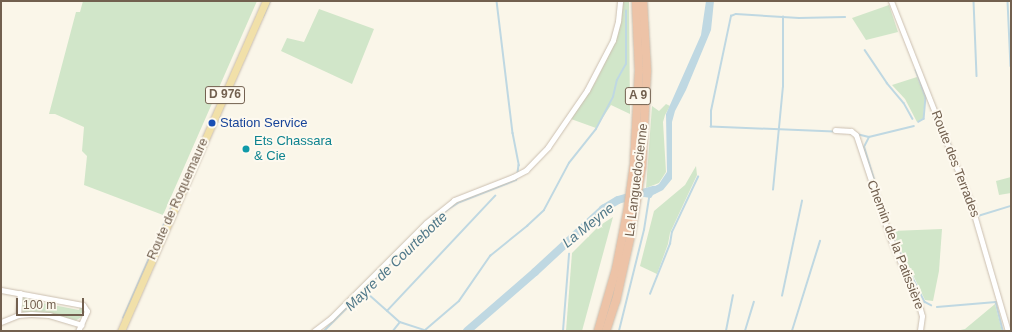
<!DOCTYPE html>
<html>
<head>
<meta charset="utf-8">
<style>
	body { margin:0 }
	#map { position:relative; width:1012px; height:332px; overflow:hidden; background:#faf6e9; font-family:Arial,sans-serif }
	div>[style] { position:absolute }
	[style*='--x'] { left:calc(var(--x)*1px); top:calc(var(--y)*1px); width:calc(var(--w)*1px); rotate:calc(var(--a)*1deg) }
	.green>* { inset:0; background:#d1e6c9 }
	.water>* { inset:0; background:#bfd8e2 }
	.stream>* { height:1.5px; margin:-0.75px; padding:0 0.75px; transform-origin:0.75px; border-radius:0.75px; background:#bfd8e2 }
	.river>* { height:8px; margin:-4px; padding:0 4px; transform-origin:4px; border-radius:4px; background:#bfd8e2 }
	.roads { filter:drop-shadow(0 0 1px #cbbfb0) drop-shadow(0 0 1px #cbbfb0) }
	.minor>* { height:5px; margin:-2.5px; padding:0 2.5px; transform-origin:2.5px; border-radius:2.5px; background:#fff }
	.major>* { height:7px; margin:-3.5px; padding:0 3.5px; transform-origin:3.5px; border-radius:3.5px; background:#f1e0a9 }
	.highway>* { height:8px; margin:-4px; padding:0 4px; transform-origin:4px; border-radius:4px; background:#edc3a7 }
	.dots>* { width:11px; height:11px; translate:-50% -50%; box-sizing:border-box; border:2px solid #fdf9ef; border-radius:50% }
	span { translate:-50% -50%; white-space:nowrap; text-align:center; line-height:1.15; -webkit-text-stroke:4px #fdf9ef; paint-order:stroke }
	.shield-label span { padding:1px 3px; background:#fdf9ef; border:1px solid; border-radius:3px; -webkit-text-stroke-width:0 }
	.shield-label { font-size:12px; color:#72604f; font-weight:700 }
	.transit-label { font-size:13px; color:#164399 }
	.left { translate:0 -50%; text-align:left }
	.culture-label { font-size:13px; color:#0d838f }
	.street-label { font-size:13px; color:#72604f }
	.water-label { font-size:14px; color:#4f7889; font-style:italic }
	.frame { position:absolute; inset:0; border:2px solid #72604f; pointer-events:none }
	.scale { position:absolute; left:16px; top:298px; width:68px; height:18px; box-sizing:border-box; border:2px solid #72604f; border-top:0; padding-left:5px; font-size:12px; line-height:14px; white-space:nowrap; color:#72604f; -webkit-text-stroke:3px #fdf9ef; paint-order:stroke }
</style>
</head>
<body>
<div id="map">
	<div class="green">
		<div style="clip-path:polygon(83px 1px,257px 1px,163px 215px,84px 185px,87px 156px,82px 151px,84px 127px,55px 114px,49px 114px,76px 12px,80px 12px)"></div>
		<div style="clip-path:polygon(622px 1px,629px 1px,630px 114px,611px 105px,596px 128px,571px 119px,596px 81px,616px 40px,622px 18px)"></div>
		<div style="clip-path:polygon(889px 5px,898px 32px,866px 40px,852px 18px)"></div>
		<div style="clip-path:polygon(319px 9px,374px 29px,352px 84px,281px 51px,287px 38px,304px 42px)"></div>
		<div style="clip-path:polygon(917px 77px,925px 97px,923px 118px,917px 122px,905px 99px,892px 85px)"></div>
		<div style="clip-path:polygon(666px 104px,670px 106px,665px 115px,663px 122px,666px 172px,659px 183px,646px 188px,652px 106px,659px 111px)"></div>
		<div style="clip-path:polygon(696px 166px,697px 175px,670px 233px,668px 244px,657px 274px,640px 266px,654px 211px,685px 185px)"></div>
		<div style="clip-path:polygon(1011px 177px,1011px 193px,999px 195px,996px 181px)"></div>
		<div style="clip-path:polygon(613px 217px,582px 331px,566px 331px,572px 253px,599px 226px)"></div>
		<div style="clip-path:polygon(942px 229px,939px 271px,933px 301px,925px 300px,892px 231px)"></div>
		<div style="clip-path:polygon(24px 296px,28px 297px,27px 300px,79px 310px,80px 307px,82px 307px,84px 310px,84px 314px,81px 313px,80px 315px,83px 316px,75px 321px,24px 313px,20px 309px,21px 298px)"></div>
		<div style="clip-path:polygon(995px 304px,1002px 331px,956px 331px,965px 329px)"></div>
	</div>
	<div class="water">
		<div style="clip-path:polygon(706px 1px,714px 1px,711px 30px,686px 90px,675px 111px,672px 122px,672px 179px,663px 190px,653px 195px,651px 198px,644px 197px,645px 191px,659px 184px,667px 172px,666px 114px,701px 35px)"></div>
	</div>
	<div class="stream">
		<div style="--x:497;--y:1;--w:133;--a:83.1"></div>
		<div style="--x:513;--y:133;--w:33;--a:79"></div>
		<div style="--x:519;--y:165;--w:8;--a:97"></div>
		<div style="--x:974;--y:1;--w:75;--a:87.7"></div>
		<div style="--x:1008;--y:1;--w:65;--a:87.4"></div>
		<div style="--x:263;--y:17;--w:17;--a:-66"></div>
		<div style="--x:865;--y:50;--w:40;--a:56"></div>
		<div style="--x:887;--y:83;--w:26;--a:50"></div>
		<div style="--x:904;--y:103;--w:18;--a:61"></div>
		<div style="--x:916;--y:70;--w:29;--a:70"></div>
		<div style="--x:926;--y:97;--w:22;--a:95"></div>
		<div style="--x:924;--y:119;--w:6;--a:149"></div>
		<div style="--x:937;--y:110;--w:86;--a:68.8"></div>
		<div style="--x:834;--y:132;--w:123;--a:-177.7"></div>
		<div style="--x:711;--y:127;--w:16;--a:-90"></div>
		<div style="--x:711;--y:111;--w:97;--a:-78.1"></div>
		<div style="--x:731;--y:16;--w:5;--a:-22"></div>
		<div style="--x:736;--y:14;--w:63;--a:3.6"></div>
		<div style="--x:799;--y:18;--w:46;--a:-1.2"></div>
		<div style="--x:857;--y:134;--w:12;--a:14"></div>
		<div style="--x:773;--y:190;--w:103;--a:-84.5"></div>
		<div style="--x:783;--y:87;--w:70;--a:-90"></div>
		<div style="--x:880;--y:199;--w:54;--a:-107.1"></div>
		<div style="--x:864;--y:147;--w:11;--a:-63"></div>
		<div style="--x:869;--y:137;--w:46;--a:-13.7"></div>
		<div style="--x:974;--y:205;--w:12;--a:70"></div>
		<div style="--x:978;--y:216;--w:34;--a:-17"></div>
		<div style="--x:166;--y:219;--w:61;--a:-65.9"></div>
		<div style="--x:891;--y:233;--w:77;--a:63.8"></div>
		<div style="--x:925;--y:302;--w:7;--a:27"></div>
		<div style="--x:364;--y:290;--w:48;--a:41.6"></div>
		<div style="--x:400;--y:322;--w:25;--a:18"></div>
		<div style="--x:650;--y:294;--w:54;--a:-68.2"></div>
		<div style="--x:670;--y:244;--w:12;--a:-81"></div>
		<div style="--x:672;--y:232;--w:61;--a:-64.7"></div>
		<div style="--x:782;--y:296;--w:97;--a:-78.1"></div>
		<div style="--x:937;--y:307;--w:59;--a:-4.8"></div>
		<div style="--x:996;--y:302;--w:30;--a:76"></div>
		<div style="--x:387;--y:311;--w:158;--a:-46.8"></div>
		<div style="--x:123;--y:318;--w:103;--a:-66.4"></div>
		<div style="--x:324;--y:331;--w:125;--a:-45.3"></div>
		<div style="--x:412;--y:242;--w:47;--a:-42.4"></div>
		<div style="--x:447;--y:210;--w:15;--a:-32"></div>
		<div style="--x:460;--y:202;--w:60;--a:-21.4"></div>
		<div style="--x:516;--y:180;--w:2;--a:-63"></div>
		<div style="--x:393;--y:331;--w:11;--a:-52"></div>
		<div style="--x:424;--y:331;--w:46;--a:-40.6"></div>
		<div style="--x:459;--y:301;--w:55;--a:-55.4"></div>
		<div style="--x:490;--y:256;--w:48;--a:-39"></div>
		<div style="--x:527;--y:226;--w:23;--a:-43"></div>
		<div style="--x:544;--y:210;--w:53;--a:-62"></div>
		<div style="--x:569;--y:163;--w:43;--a:-51.5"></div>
		<div style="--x:596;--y:129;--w:36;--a:-62"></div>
		<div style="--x:613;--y:97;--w:17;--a:-77"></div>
		<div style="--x:617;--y:80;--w:18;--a:-61"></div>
		<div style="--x:626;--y:64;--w:53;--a:-90"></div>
		<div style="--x:514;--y:331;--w:6;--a:0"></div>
		<div style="--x:563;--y:331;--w:77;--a:-85.5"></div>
		<div style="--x:619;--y:331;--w:104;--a:-76.1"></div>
		<div style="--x:644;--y:230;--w:33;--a:-81"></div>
		<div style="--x:726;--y:331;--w:36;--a:-79"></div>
		<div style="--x:745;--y:331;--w:30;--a:-73"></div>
		<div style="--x:792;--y:331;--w:94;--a:-72.7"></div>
	</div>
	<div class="river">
		<div style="--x:467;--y:331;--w:90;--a:-40.9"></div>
		<div style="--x:535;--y:272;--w:93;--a:-42.8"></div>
		<div style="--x:603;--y:209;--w:17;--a:-31"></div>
		<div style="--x:618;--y:200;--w:37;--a:-16"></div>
	</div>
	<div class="roads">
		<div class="minor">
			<div style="--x:891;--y:1;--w:218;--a:68.5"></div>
			<div style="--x:971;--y:204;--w:132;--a:73.8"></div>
			<div style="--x:835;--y:130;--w:16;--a:4"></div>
			<div style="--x:851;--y:131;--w:6;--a:39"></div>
			<div style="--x:856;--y:135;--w:108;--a:71.7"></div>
			<div style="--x:890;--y:238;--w:73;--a:66.6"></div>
			<div style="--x:919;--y:305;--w:11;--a:75"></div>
			<div style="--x:922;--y:316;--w:15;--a:98"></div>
			<div style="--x:1;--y:290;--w:83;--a:10.4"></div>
			<div style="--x:83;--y:305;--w:7;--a:56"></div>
			<div style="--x:87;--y:311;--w:22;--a:114"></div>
			<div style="--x:18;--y:315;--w:22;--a:-85"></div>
			<div style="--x:1;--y:322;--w:18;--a:-22"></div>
			<div style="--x:18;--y:315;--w:13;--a:-4"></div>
			<div style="--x:31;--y:314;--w:18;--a:3"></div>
			<div style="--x:49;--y:315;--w:34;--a:17"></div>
			<div style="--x:314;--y:331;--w:21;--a:-37"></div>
			<div style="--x:331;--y:318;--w:134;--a:-45"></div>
			<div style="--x:426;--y:223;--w:36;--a:-39"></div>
			<div style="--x:454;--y:200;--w:63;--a:-21.3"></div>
			<div style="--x:513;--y:177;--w:15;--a:-28"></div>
			<div style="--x:526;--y:170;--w:32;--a:-46"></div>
			<div style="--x:548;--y:147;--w:69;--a:-55.6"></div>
			<div style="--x:587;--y:90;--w:56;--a:-62.5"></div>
			<div style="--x:613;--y:40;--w:20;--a:-75"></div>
			<div style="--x:618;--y:21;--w:20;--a:-84"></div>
		</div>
		<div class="major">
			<div style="--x:121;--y:331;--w:360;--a:-66.3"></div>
		</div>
		<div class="highway">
			<div style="--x:598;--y:331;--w:65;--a:-73.8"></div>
			<div style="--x:616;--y:269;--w:62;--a:-78.9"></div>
			<div style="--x:628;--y:208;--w:43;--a:-82.1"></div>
			<div style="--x:634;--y:165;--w:94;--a:-87"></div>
			<div style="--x:639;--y:71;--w:70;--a:-92.5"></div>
			<div style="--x:606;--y:331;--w:32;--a:-72"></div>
			<div style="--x:616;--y:301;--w:69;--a:-77.4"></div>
			<div style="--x:631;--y:234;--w:70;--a:-80.9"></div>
			<div style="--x:642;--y:165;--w:94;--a:-87"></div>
			<div style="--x:647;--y:71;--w:70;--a:-93.3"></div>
		</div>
	</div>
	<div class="dots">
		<div style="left:212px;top:123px;background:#1a4fb4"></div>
		<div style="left:246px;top:149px;background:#0f9aa8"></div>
	</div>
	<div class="shield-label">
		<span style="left:225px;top:95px">D 976</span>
		<span style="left:638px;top:96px">A 9</span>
	</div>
	<div class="transit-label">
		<span class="left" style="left:220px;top:123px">Station Service</span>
	</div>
	<div class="culture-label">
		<span class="left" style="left:254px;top:149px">Ets Chassara<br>&amp; Cie</span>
	</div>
	<div class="street-label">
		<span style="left:955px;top:164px;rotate:69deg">Route des Terrades</span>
		<span style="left:637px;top:180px;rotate:-83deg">La Languedocienne</span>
		<span style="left:178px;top:199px;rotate:-66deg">Route de Roquemaure</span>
		<span style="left:895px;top:245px;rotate:69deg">Chemin de la Patissière</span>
	</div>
	<div class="water-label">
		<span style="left:588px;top:225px;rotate:-39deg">La Meyne</span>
		<span style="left:396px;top:261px;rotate:-44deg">Mayre de Courtebotte</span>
	</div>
	<div class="frame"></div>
	<div class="scale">100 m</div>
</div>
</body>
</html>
